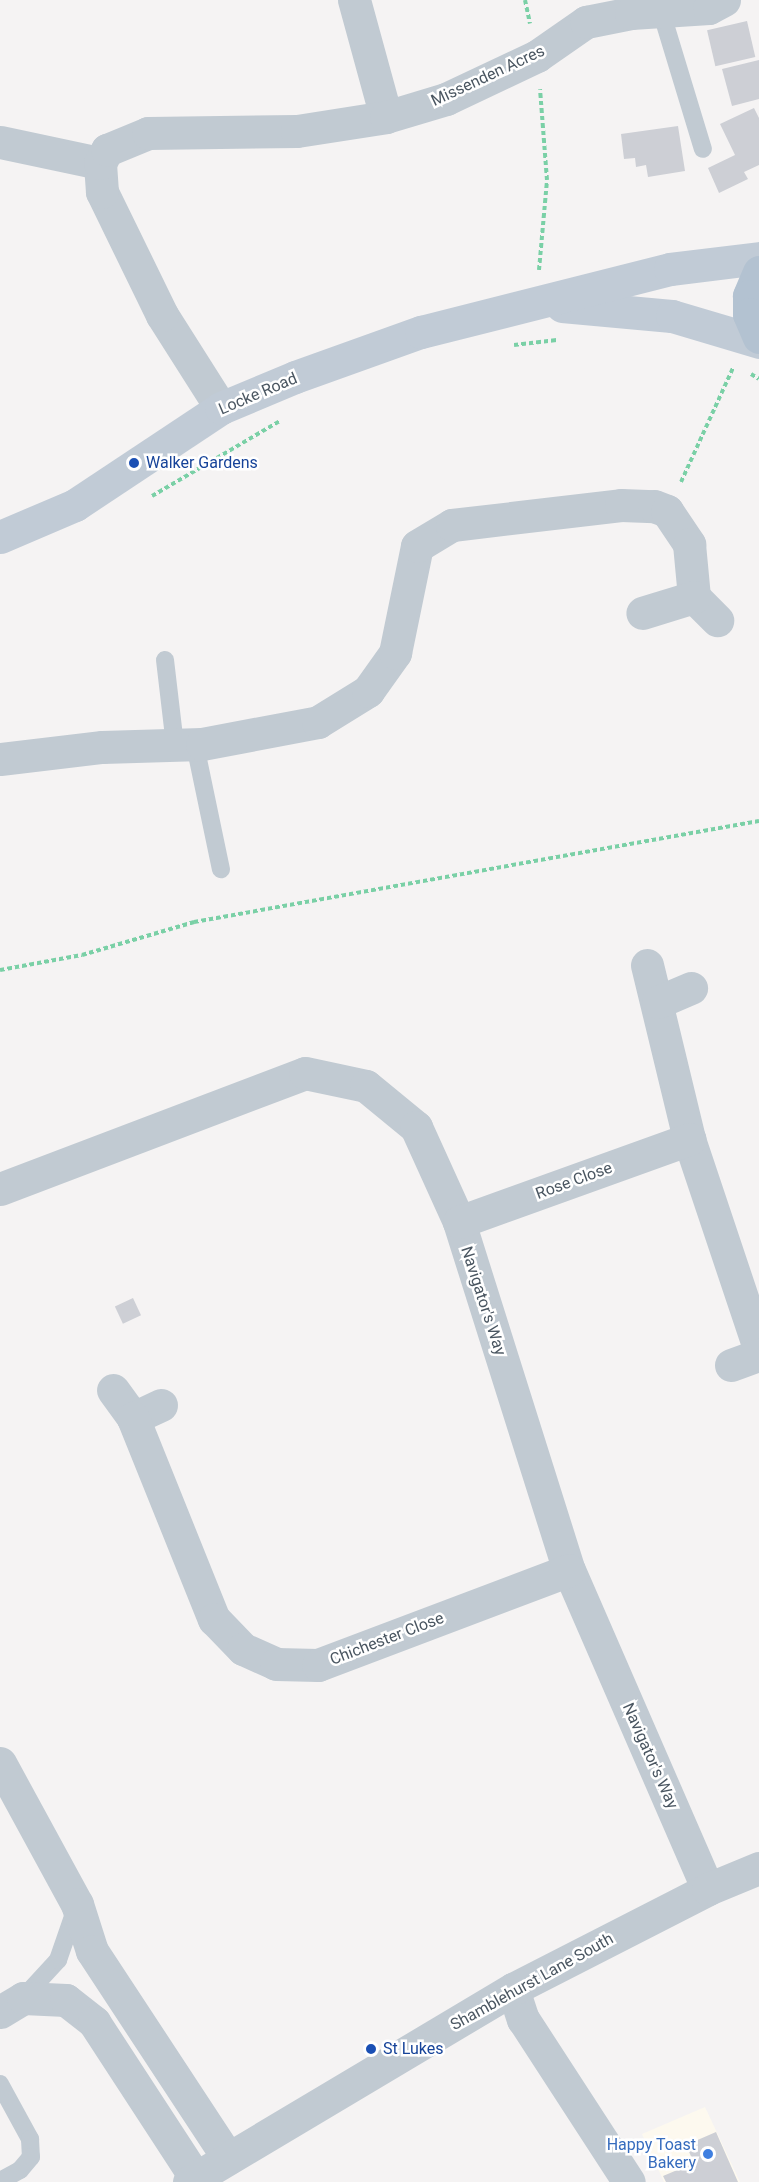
<!DOCTYPE html>
<html>
<head>
<meta charset="utf-8">
<style>
	body { margin:0 }
	#map { position:relative; width:759px; height:2182px; overflow:hidden; background:#f5f3f3; font-family:Roboto,sans-serif }
	div>[style] { position:absolute }
	[style*='--x'] { left:calc(var(--x)*1px); top:calc(var(--y)*1px); width:calc(var(--w)*1px); rotate:calc(var(--a)*1deg) }
	.commercial>* { inset:0; background:#fdf9ef }
	.building>* { inset:0; background:#cdcfd5; transform-origin:0 0 }
	.path>* { height:4px; margin-top:-2px; transform-origin:0; background:repeating-linear-gradient(90deg,#7ad0a6 0 4.5px,transparent 0 7.5px) }
	.lane>* { height:18px; margin:-9px; padding:0 9px; transform-origin:9px; border-radius:9px; background:#c1cad2 }
	.street>* { height:33px; margin:-16.5px; padding:0 16.5px; transform-origin:16.5px; border-radius:16.5px; background:#c1cad2 }
	.secondary>* { height:33px; margin:-16.5px; padding:0 16.5px; transform-origin:16.5px; border-radius:16.5px; background:#c1cbd6 }
	.primary>* { height:33px; margin:-16.5px; padding:0 16.5px; transform-origin:16.5px; border-radius:16.5px; background:#b3c2d1 }
	.dots>* { width:16px; height:16px; translate:-50% -50%; box-sizing:border-box; border:3px solid #fff; border-radius:50% }
	span { translate:-50% -50%; white-space:nowrap; text-align:center; line-height:1.15; -webkit-text-stroke:5px #fff; paint-order:stroke }
	.street-label { font-size:16px; color:#4a5661 }
	.transit-label { font-size:16px; color:#164399 }
	.left { translate:0 -50%; text-align:left }
	.shop-label { font-size:16px; color:#366cbe }
	.right { translate:-100% -50%; text-align:right }
</style>
</head>
<body>
<div id="map">
	<div class="commercial">
		<div style="clip-path:polygon(705px 2107px,740px 2182px,664px 2182px,642px 2134px)"></div>
	</div>
	<div class="building">
		<div style="left:747px;top:21px;width:37px;height:41px;rotate:77deg"></div>
		<div style="clip-path:polygon(759px 60px,759px 99px,732px 106px,722px 69px)"></div>
		<div style="clip-path:polygon(754px 108px,759px 118px,759px 165px,744px 172px,748px 179px,719px 193px,708px 168px,735px 155px,720px 124px)"></div>
		<div style="clip-path:polygon(678px 126px,685px 171px,648px 177px,646px 165px,636px 167px,635px 158px,624px 159px,621px 134px)"></div>
		<div style="left:133px;top:1298px;width:19px;height:20px;rotate:65deg"></div>
		<div style="clip-path:polygon(716px 2132px,738px 2182px,666px 2182px,663px 2176px,694px 2163px,686px 2145px)"></div>
	</div>
	<div class="path">
		<div style="--x:525;--y:0;--w:24;--a:78"></div>
		<div style="--x:539;--y:270;--w:90;--a:-84.9"></div>
		<div style="--x:547;--y:180;--w:91;--a:-94.4"></div>
		<div style="--x:514;--y:345;--w:43;--a:-6.6"></div>
		<div style="--x:751;--y:374;--w:9;--a:32"></div>
		<div style="--x:681;--y:482;--w:125;--a:-65.5"></div>
		<div style="--x:152;--y:496;--w:148;--a:-30.4"></div>
		<div style="--x:0;--y:970;--w:83;--a:-10.4"></div>
		<div style="--x:82;--y:955;--w:117;--a:-16.4"></div>
		<div style="--x:194;--y:922;--w:574;--a:-10.14"></div>
	</div>
	<div class="lane">
		<div style="--x:661;--y:11;--w:144;--a:73.1"></div>
		<div style="--x:165;--y:660;--w:86;--a:83.3"></div>
		<div style="--x:195;--y:745;--w:127;--a:78.2"></div>
		<div style="--x:23;--y:1998;--w:52;--a:-47.4"></div>
		<div style="--x:58;--y:1960;--w:55;--a:-70.9"></div>
		<div style="--x:0;--y:2084;--w:63;--a:61.4"></div>
		<div style="--x:30;--y:2139;--w:18;--a:87"></div>
		<div style="--x:31;--y:2157;--w:17;--a:130"></div>
		<div style="--x:20;--y:2170;--w:23;--a:151"></div>
	</div>
	<div class="street">
		<div style="--x:354;--y:0;--w:121;--a:74.7"></div>
		<div style="--x:0;--y:142;--w:102;--a:11.9"></div>
		<div style="--x:221;--y:408;--w:110;--a:-122.4"></div>
		<div style="--x:162;--y:315;--w:137;--a:-116"></div>
		<div style="--x:102;--y:192;--w:29;--a:-94"></div>
		<div style="--x:100;--y:163;--w:15;--a:-62"></div>
		<div style="--x:107;--y:150;--w:44;--a:-22.5"></div>
		<div style="--x:148;--y:133;--w:149;--a:-0.8"></div>
		<div style="--x:297;--y:131;--w:90;--a:-8.9"></div>
		<div style="--x:386;--y:117;--w:63;--a:-16.7"></div>
		<div style="--x:446;--y:99;--w:101;--a:-25.3"></div>
		<div style="--x:537;--y:56;--w:60;--a:-34.8"></div>
		<div style="--x:586;--y:22;--w:46;--a:-11.3"></div>
		<div style="--x:631;--y:13;--w:78;--a:-3.7"></div>
		<div style="--x:709;--y:8;--w:17;--a:-28"></div>
		<div style="--x:694;--y:597;--w:33;--a:45"></div>
		<div style="--x:0;--y:759;--w:103;--a:-6.7"></div>
		<div style="--x:102;--y:747;--w:100;--a:-1.7"></div>
		<div style="--x:202;--y:744;--w:118;--a:-10.7"></div>
		<div style="--x:318;--y:722;--w:59;--a:-31.8"></div>
		<div style="--x:368;--y:691;--w:47;--a:-54.6"></div>
		<div style="--x:395;--y:653;--w:109;--a:-78.4"></div>
		<div style="--x:417;--y:546;--w:41;--a:-31"></div>
		<div style="--x:452;--y:525;--w:170;--a:-6.7"></div>
		<div style="--x:621;--y:505;--w:33;--a:2"></div>
		<div style="--x:654;--y:506;--w:14;--a:21"></div>
		<div style="--x:667;--y:511;--w:40;--a:56"></div>
		<div style="--x:689;--y:544;--w:53;--a:84.6"></div>
		<div style="--x:694;--y:597;--w:54;--a:162.9"></div>
		<div style="--x:647;--y:965;--w:179;--a:76.4"></div>
		<div style="--x:689;--y:1139;--w:220;--a:71.5"></div>
		<div style="--x:658;--y:1002;--w:36;--a:-23"></div>
		<div style="--x:0;--y:1189;--w:326;--a:-20.8"></div>
		<div style="--x:305;--y:1073;--w:62;--a:12"></div>
		<div style="--x:366;--y:1086;--w:65;--a:39.4"></div>
		<div style="--x:416;--y:1127;--w:104;--a:65.6"></div>
		<div style="--x:459;--y:1222;--w:365;--a:72.5"></div>
		<div style="--x:569;--y:1570;--w:348;--a:66.5"></div>
		<div style="--x:459;--y:1222;--w:245;--a:-19.8"></div>
		<div style="--x:731;--y:1365;--w:30;--a:-20"></div>
		<div style="--x:113;--y:1390;--w:34;--a:54"></div>
		<div style="--x:161;--y:1405;--w:31;--a:155"></div>
		<div style="--x:133;--y:1418;--w:217;--a:68.1"></div>
		<div style="--x:214;--y:1619;--w:42;--a:46"></div>
		<div style="--x:243;--y:1649;--w:36;--a:24"></div>
		<div style="--x:276;--y:1664;--w:42;--a:1.4"></div>
		<div style="--x:318;--y:1665;--w:268;--a:-20.7"></div>
		<div style="--x:0;--y:1763;--w:161;--a:61.4"></div>
		<div style="--x:77;--y:1904;--w:49;--a:72.3"></div>
		<div style="--x:92;--y:1951;--w:248;--a:56.7"></div>
		<div style="--x:513;--y:1989;--w:32;--a:72"></div>
		<div style="--x:523;--y:2019;--w:194;--a:57"></div>
		<div style="--x:0;--y:2012;--w:27;--a:-31"></div>
		<div style="--x:23;--y:1998;--w:43;--a:2.7"></div>
		<div style="--x:66;--y:2000;--w:36;--a:38"></div>
		<div style="--x:94;--y:2022;--w:185;--a:56.9"></div>
		<div style="--x:189;--y:2182;--w:377;--a:-30.8"></div>
		<div style="--x:513;--y:1989;--w:219;--a:-27.1"></div>
		<div style="--x:708;--y:1889;--w:55;--a:-22.4"></div>
	</div>
	<div class="secondary">
		<div style="--x:562;--y:306;--w:110;--a:5.2"></div>
		<div style="--x:672;--y:316;--w:91;--a:16.6"></div>
		<div style="--x:0;--y:537;--w:82;--a:-23.1"></div>
		<div style="--x:75;--y:505;--w:175;--a:-33.6"></div>
		<div style="--x:221;--y:408;--w:80;--a:-22.7"></div>
		<div style="--x:295;--y:377;--w:134;--a:-19.7"></div>
		<div style="--x:421;--y:332;--w:257;--a:-14.2"></div>
		<div style="--x:670;--y:269;--w:90;--a:-7"></div>
	</div>
	<div class="primary">
		<div style="--x:759;--y:272;--w:26;--a:113"></div>
		<div style="--x:749;--y:296;--w:18;--a:90"></div>
		<div style="--x:749;--y:314;--w:25;--a:67"></div>
	</div>
	<div class="dots">
		<div style="left:134px;top:463px;background:#1a4fb4"></div>
		<div style="left:371px;top:2049px;background:#1a4fb4"></div>
		<div style="left:708px;top:2154px;background:#3f7fe0"></div>
	</div>
	<div class="street-label">
		<span style="left:488px;top:76px;rotate:-25deg">Missenden Acres</span>
		<span style="left:258px;top:394px;rotate:-23deg">Locke Road</span>
		<span style="left:574px;top:1181px;rotate:-20deg">Rose Close</span>
		<span style="left:483px;top:1301px;rotate:72deg">Navigator's Way</span>
		<span style="left:387px;top:1639px;rotate:-21deg">Chichester Close</span>
		<span style="left:650px;top:1756px;rotate:66deg">Navigator's Way</span>
		<span style="left:532px;top:1982px;rotate:-29deg">Shamblehurst Lane South</span>
	</div>
	<div class="transit-label">
		<span class="left" style="left:146px;top:463px">Walker Gardens</span>
		<span class="left" style="left:383px;top:2049px">St Lukes</span>
	</div>
	<div class="shop-label">
		<span class="right" style="left:696px;top:2154px">Happy Toast<br>Bakery</span>
	</div>
</div>
</body>
</html>
